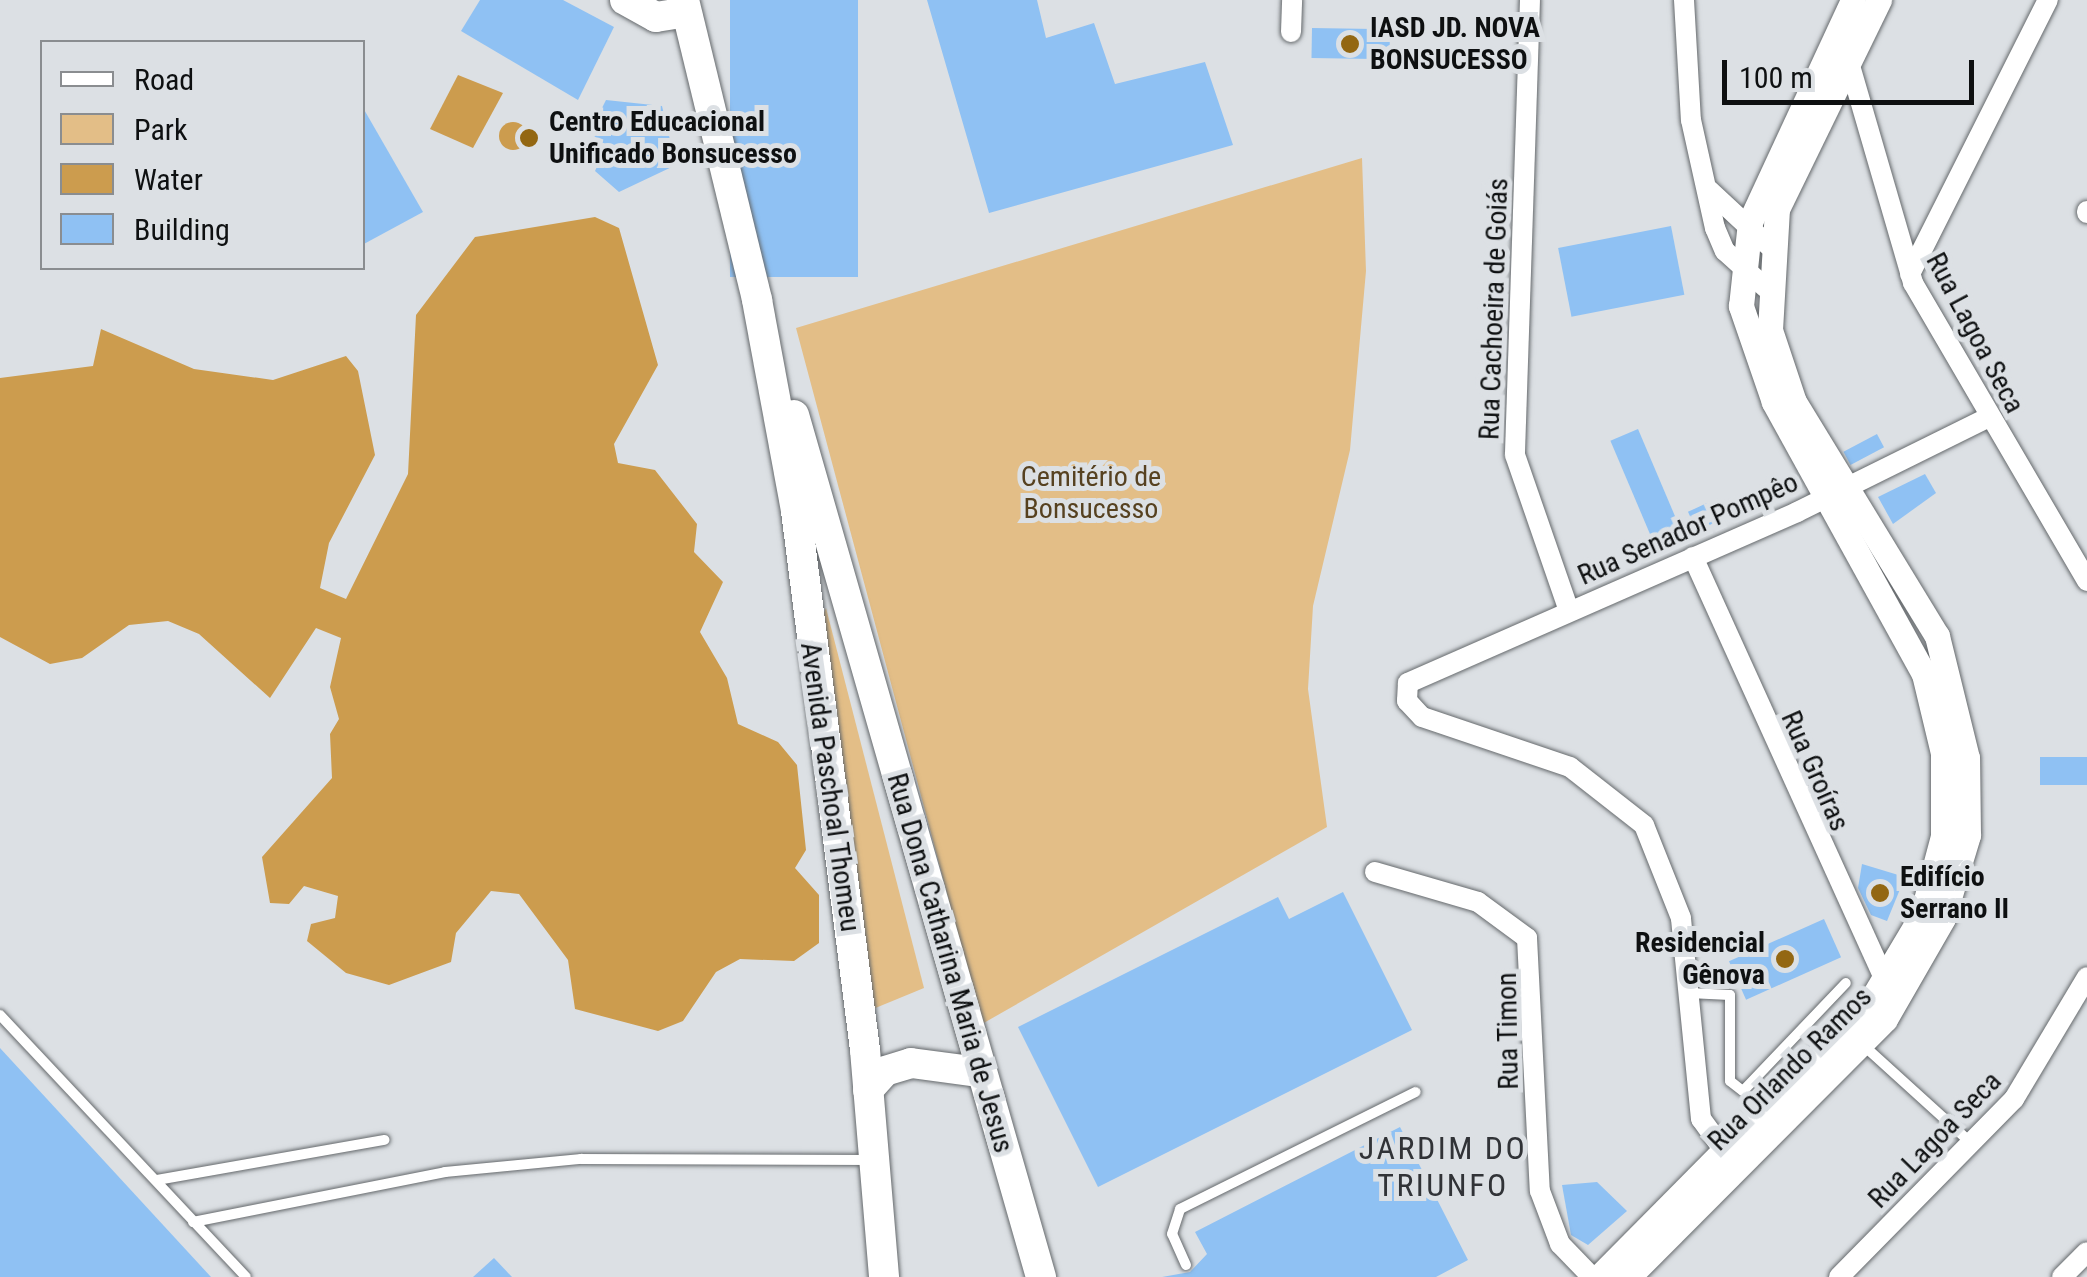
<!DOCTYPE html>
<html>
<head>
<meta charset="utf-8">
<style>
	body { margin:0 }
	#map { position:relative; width:2087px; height:1277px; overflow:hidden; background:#dce0e4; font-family:"Roboto Condensed",sans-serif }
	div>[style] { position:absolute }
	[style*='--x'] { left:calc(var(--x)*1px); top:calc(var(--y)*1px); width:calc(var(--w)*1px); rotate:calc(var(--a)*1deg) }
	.green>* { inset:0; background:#e3be87 }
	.water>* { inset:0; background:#cc9c4e }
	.round { border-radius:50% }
	.building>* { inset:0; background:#8fc1f3; transform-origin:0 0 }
	.roads { filter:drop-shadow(0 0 2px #65696c) drop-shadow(0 0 2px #65696c) }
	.service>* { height:10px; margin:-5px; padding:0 5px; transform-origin:5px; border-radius:5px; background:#fff }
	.minor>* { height:20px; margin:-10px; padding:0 10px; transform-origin:10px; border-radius:10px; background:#fff }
	.tertiary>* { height:25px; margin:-12.5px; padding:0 12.5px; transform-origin:12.5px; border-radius:12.5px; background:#fff }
	.secondary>* { height:30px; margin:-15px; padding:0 15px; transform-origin:15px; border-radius:15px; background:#fff }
	.dots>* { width:28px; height:28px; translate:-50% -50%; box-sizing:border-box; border:5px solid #dce0e4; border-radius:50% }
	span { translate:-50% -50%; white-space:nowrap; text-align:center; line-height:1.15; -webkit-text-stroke:10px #dce0e4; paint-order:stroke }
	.poi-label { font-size:28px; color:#0e1011; font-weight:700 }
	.left { translate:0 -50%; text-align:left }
	.right { translate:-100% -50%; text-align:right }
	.street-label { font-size:28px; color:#0e1011 }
	.park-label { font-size:28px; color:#564120 }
	.quarter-label { font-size:32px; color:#313337; letter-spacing:2.5px }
	.legend { position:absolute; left:40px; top:40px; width:325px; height:230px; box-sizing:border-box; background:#dce0e4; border:2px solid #8a8d90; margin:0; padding:12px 18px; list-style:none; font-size:30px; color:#0e1011 }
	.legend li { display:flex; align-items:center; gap:20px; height:50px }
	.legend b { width:50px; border:2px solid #8a8d90 }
	.scale { position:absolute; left:1722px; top:60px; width:252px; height:45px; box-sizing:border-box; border:5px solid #0e1011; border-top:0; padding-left:12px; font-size:30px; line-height:35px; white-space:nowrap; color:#0e1011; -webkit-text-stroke:8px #dce0e4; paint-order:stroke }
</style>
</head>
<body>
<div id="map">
	<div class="green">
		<div style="clip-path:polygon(1362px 158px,1366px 271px,1350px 450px,1313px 606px,1308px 689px,1327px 827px,982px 1024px,796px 328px)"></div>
		<div style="clip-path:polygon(826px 608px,924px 988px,873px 1009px,817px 629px)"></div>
	</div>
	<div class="water">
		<div style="clip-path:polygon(458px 75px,503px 93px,473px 148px,430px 129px)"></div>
		<div class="round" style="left:499px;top:122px;width:28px;height:28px"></div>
		<div style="clip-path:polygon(595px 217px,619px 228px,658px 365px,614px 444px,618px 463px,655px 470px,697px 524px,694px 552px,723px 582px,700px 632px,727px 678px,738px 724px,778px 742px,797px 765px,806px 850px,795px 868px,819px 895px,819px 943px,794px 961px,740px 959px,716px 972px,683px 1021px,658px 1031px,575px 1009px,568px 960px,519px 894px,491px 891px,456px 933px,451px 962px,389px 985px,346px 973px,307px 941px,311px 924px,335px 918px,338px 896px,304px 886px,289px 904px,270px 903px,262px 857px,332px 778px,330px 734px,339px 719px,330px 687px,341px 638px,316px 628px,270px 698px,199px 634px,168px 621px,129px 625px,82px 658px,50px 664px,0 637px,0 378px,93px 366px,101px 329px,194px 369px,273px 380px,346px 356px,358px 371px,375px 455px,329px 543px,320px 588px,346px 599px,408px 474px,416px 315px,475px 237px)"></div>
	</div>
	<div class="building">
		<div style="clip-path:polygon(480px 0,563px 0,614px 27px,578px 100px,461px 31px)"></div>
		<div style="left:730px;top:0;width:128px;height:277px"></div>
		<div style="clip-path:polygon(927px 0,1037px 0,1046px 38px,1094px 23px,1115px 84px,1205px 62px,1233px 145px,989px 213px)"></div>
		<div style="left:1312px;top:28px;width:78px;height:30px;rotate:1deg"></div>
		<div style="clip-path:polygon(606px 100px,662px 106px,676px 165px,619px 192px,595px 171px,606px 147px,590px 132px)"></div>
		<div style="clip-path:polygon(362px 106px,423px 212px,362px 245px)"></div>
		<div style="left:1671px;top:226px;width:70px;height:115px;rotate:79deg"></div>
		<div style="left:1638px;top:429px;width:104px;height:30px;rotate:67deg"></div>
		<div style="left:1877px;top:434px;width:15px;height:38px;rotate:62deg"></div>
		<div style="clip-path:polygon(1925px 474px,1936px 493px,1893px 524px,1878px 497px)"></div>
		<div style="left:1707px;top:503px;width:21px;height:21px;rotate:65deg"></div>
		<div style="left:2087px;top:757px;width:28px;height:47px;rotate:90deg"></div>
		<div style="clip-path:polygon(1862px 864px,1905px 877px,1887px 921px,1871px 915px,1858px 888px)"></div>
		<div style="clip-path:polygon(1343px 892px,1412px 1030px,1098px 1187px,1018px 1027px,1278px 897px,1289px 919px)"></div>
		<div style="left:1824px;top:919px;width:42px;height:104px;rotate:66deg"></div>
		<div style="clip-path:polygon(0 1048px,211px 1277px,0 1277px)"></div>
		<div style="clip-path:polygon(1400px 1127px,1468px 1260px,1436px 1277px,1162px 1277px,1190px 1272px,1207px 1254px,1195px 1232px)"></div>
		<div style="clip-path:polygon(1597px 1182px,1627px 1211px,1588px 1245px,1571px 1235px,1562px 1185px)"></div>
		<div style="clip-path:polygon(494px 1258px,512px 1277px,473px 1277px)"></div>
	</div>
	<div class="roads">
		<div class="service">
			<div style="--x:1689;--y:993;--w:41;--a:2.8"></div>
			<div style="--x:1730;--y:995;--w:86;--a:90"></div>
			<div style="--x:1730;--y:1081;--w:16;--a:38"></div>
			<div style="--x:1743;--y:1091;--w:149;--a:-46.4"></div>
			<div style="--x:0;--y:1015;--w:359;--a:46.8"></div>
			<div style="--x:1862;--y:1044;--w:147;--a:42.2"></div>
			<div style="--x:157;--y:1180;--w:231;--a:-10"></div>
			<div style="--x:193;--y:1222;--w:257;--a:-11.2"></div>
			<div style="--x:445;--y:1172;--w:137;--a:-5.5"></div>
			<div style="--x:581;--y:1159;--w:287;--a:0.2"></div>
			<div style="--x:1186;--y:1265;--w:34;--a:-114"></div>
			<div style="--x:1172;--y:1234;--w:26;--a:-72"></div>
			<div style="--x:1180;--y:1209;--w:263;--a:-26.4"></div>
		</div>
		<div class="minor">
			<div style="--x:1530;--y:0;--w:455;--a:91.9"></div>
			<div style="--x:1515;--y:455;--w:165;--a:70.9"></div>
			<div style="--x:1684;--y:0;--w:120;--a:86.7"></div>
			<div style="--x:1691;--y:120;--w:111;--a:77.5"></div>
			<div style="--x:1715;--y:228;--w:25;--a:67"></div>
			<div style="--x:1725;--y:251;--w:55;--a:42.1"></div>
			<div style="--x:1291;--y:32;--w:32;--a:-88"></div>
			<div style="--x:1846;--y:52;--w:241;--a:73.8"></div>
			<div style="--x:1913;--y:283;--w:345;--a:59.7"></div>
			<div style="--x:1709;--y:190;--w:82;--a:43"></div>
			<div style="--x:2087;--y:211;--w:2;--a:90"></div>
			<div style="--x:1910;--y:274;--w:307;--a:-63.3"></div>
			<div style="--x:1693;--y:557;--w:477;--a:65.6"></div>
			<div style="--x:1375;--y:872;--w:107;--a:16.2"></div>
			<div style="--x:1478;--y:902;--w:61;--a:36.3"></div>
			<div style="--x:1527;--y:938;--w:253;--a:87.1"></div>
			<div style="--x:1540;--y:1191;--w:57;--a:69.3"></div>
			<div style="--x:1560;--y:1244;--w:46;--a:45.9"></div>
			<div style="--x:1723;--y:1149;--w:37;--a:-126"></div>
			<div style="--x:1701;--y:1119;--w:202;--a:-95.7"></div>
			<div style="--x:1681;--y:918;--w:100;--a:-111.7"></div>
			<div style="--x:1644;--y:825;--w:94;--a:-141.9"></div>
			<div style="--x:1570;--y:767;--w:156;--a:-161.3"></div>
			<div style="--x:1422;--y:717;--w:22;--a:-133"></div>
			<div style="--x:1407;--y:701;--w:18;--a:-87"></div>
			<div style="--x:1408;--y:683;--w:425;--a:-23.7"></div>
			<div style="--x:1797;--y:512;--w:212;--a:-26.3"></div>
			<div style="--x:1839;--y:1277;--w:250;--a:-45.5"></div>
			<div style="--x:2014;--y:1099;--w:142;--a:-59.1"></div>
			<div style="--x:2062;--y:1277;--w:35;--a:-45"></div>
		</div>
		<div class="tertiary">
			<div style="--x:1599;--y:1277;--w:384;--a:-45.3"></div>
			<div style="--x:1869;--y:1004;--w:104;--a:-59.2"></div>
			<div style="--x:1922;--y:915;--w:82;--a:-75.1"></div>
			<div style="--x:1943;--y:836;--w:83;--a:-90"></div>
			<div style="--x:1943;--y:753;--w:81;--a:-103.5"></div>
			<div style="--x:1924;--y:674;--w:311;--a:-118.9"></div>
			<div style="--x:1774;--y:402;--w:102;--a:-109"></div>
			<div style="--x:1741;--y:306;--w:84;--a:-83.9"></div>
			<div style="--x:1750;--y:222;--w:245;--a:-65.1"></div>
			<div style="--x:1628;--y:1277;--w:364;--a:-45.1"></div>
			<div style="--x:1885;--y:1019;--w:116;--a:-60.1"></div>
			<div style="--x:1943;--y:918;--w:87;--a:-73.2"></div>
			<div style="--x:1968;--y:835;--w:77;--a:-90.7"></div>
			<div style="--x:1967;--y:758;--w:126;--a:-103.8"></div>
			<div style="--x:1937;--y:636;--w:274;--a:-121.4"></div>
			<div style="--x:1794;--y:402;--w:76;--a:-108.4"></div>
			<div style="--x:1770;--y:330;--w:121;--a:-86.7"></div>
			<div style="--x:1777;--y:209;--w:233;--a:-64"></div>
		</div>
		<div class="secondary">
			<div style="--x:625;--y:0;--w:35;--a:29"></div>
			<div style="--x:656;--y:17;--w:30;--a:-9"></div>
			<div style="--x:684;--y:0;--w:309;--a:76.3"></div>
			<div style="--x:757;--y:300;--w:215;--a:79.5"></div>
			<div style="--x:796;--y:511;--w:543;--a:82.7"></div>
			<div style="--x:865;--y:1050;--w:228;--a:85.2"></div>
			<div style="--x:794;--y:415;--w:897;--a:74.01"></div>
			<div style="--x:868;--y:1090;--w:25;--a:-48"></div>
			<div style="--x:885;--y:1071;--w:27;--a:-17"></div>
			<div style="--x:911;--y:1063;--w:69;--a:7.5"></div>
		</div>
	</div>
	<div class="dots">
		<div style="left:1350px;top:44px;background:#936712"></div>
		<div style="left:529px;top:138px;background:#936712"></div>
		<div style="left:1880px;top:893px;background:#936712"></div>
		<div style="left:1785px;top:959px;background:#936712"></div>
	</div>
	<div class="poi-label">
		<span class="left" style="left:1370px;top:44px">IASD JD. NOVA<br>BONSUCESSO</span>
		<span class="left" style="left:549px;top:138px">Centro Educacional<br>Unificado Bonsucesso</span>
		<span class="left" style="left:1900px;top:893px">Edifício<br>Serrano II</span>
		<span class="right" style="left:1765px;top:959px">Residencial<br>Gênova</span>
	</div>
	<div class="street-label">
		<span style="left:1494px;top:309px;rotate:-88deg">Rua Cachoeira de Goiás</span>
		<span style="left:1975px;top:333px;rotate:62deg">Rua Lagoa Seca</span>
		<span style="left:1688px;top:529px;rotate:-24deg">Rua Senador Pompêo</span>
		<span style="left:1815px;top:771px;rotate:66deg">Rua Groíras</span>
		<span style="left:830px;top:787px;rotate:82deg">Avenida Paschoal Thomeu</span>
		<span style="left:950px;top:963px;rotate:74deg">Rua Dona Catharina Maria de Jesus</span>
		<span style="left:1508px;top:1031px;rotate:-91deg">Rua Timon</span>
		<span style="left:1790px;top:1069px;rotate:-45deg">Rua Orlando Ramos</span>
		<span style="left:1935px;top:1140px;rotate:-46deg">Rua Lagoa Seca</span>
	</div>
	<div class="park-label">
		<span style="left:1091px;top:493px">Cemitério de<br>Bonsucesso</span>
	</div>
	<div class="quarter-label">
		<span style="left:1443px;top:1167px">JARDIM DO<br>TRIUNFO</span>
	</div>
	<ul class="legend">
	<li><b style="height:12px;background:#fff"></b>Road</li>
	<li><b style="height:28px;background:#e3be87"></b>Park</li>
	<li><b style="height:28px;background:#cc9c4e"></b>Water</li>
	<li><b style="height:28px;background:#8fc1f3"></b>Building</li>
	</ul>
	<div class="scale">100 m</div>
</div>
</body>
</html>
